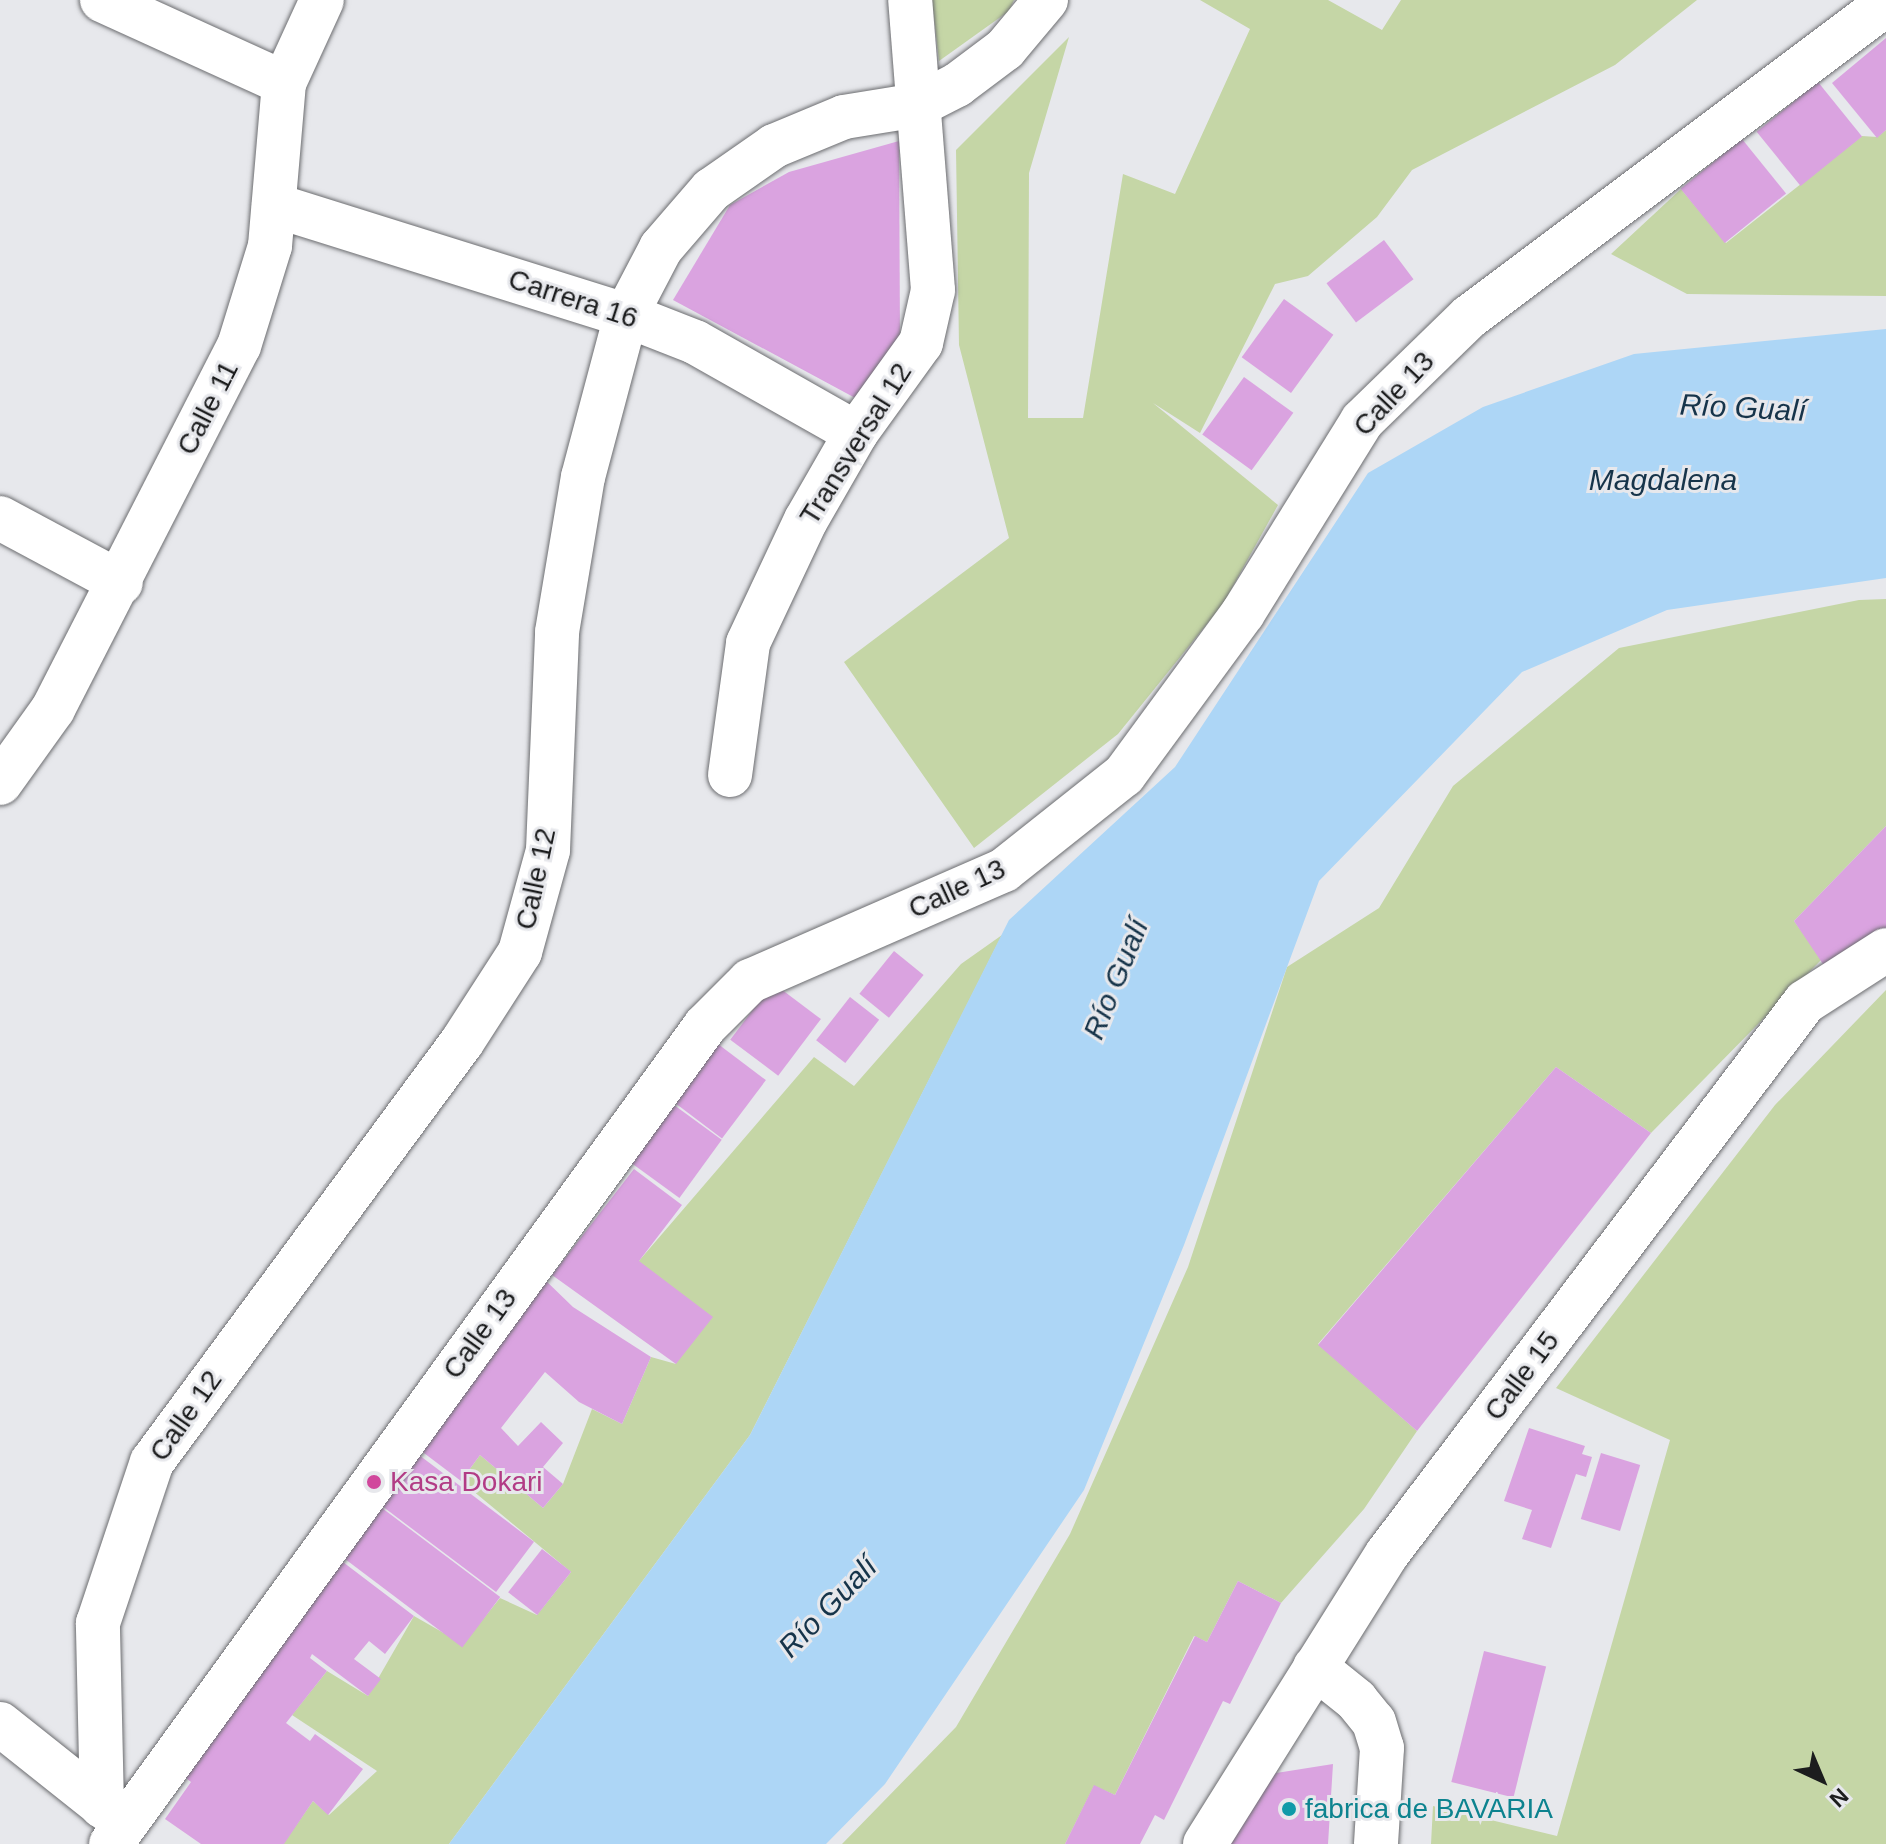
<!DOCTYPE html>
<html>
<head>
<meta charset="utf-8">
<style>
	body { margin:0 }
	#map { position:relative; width:1886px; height:1844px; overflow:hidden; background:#e7e8ec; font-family:Arial,sans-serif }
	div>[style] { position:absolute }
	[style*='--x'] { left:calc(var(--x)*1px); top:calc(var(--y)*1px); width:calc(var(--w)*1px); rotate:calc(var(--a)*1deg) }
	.green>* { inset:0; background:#c5d6a6 }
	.water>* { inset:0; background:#add6f6 }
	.building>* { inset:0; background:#daa3e0; transform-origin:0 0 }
	.roads { filter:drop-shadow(0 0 2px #6c6d70) drop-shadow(0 0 2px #6c6d70) }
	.minor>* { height:44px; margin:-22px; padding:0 22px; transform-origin:22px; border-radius:22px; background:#fff }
	.dots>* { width:22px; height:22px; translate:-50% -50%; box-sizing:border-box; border:4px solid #e7e8ec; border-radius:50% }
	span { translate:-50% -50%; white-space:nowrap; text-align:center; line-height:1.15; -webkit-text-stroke:6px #e7e8ec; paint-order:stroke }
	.street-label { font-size:28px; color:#1c1d1e }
	.hotel-label { font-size:28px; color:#b23c85 }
	.left { translate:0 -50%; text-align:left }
	.culture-label { font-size:28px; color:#0d838f }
	.water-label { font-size:30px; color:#16344a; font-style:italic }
	.north { position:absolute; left:1782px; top:1740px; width:80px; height:80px; -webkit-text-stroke:6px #e7e8ec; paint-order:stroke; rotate:136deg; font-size:22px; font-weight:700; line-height:32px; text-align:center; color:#1c1d1e }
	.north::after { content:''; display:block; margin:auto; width:28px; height:36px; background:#1c1d1e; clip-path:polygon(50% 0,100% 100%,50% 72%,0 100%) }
</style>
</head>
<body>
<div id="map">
	<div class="green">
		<div style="clip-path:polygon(932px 0,1014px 0,1009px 11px,939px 61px)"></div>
		<div style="clip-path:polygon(1200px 0,1328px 0,1382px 30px,1401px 0,1697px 0,1615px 65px,1412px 170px,1377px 217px,1308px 276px,1275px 284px,1200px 433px,1153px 403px,1278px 505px,1223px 604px,1118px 734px,974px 848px,844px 662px,1009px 538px,959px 345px,956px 150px,1069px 37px,1029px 173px,1028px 418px,1083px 418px,1123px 174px,1175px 194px,1250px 29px)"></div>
		<div style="clip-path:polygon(1886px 130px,1886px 296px,1687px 294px,1611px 254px,1681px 189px,1726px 243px,1862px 136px,1877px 137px)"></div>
		<div style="clip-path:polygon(1886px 599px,1886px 826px,1794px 921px,1822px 959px,1651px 1133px,1556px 1067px,1318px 1344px,1417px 1431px,1364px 1509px,1281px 1603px,1238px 1581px,1207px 1642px,1194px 1636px,1115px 1795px,1094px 1786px,1065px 1844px,842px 1844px,956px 1727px,1070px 1534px,1188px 1267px,1287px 967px,1379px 908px,1453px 786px,1619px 648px,1859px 600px)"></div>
		<div style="clip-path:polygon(1002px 935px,750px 1435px,449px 1844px,283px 1844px,313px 1801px,329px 1815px,377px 1771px,292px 1715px,327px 1671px,368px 1696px,414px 1616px,463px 1644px,500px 1598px,537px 1615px,571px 1572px,461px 1481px,480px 1455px,543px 1508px,563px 1484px,592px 1409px,622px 1424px,651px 1357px,676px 1364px,638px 1262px,814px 1057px,854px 1086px,961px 964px)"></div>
		<div style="clip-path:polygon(1886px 990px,1886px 1844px,1431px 1844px,1433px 1806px,1557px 1836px,1670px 1440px,1556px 1388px,1775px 1105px)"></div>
	</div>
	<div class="water">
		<div style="clip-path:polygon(1886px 329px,1886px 578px,1667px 610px,1522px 672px,1319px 881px,1184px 1245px,1084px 1490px,885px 1784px,826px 1844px,449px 1844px,750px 1435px,1009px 920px,1175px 767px,1368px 473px,1483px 407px,1634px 354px)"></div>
	</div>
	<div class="building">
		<div style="clip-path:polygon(1886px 38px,1886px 130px,1877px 138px,1832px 83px)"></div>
		<div style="left:1818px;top:82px;width:70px;height:79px;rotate:51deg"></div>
		<div style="left:1742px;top:139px;width:70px;height:79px;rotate:51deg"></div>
		<div style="clip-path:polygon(899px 141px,900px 340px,859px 400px,673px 300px,730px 205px,789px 172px)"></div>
		<div style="left:1384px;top:240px;width:49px;height:72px;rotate:53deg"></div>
		<div style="left:1284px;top:299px;width:61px;height:72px;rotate:36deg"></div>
		<div style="left:1244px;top:377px;width:61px;height:71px;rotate:36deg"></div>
		<div style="clip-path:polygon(1886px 826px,1886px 933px,1833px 979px,1794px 921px)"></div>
		<div style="left:894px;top:951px;width:38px;height:55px;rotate:39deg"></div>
		<div style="left:773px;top:983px;width:60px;height:71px;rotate:37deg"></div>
		<div style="left:850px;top:997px;width:37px;height:55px;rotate:38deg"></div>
		<div style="left:718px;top:1044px;width:60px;height:73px;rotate:37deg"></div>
		<div style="clip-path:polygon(1556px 1067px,1651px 1133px,1417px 1431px,1318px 1345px)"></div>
		<div style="left:674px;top:1105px;width:59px;height:72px;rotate:36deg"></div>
		<div style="clip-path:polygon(634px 1169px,682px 1205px,639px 1261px,713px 1317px,676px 1364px,552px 1275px)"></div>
		<div style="clip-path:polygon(543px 1278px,573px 1307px,651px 1357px,622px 1424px,579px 1402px,545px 1372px,501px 1428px,518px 1446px,541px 1422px,563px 1443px,543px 1467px,563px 1484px,543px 1508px,480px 1455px,461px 1481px,412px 1444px)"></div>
		<div style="clip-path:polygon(1529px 1428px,1585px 1446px,1582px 1454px,1592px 1457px,1586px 1477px,1576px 1474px,1551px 1548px,1522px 1539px,1532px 1510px,1504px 1501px)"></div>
		<div style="left:411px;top:1449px;width:154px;height:63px;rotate:37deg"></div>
		<div style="left:1601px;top:1453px;width:41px;height:69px;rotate:17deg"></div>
		<div style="left:378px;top:1505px;width:153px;height:63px;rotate:37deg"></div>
		<div style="left:542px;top:1549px;width:37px;height:55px;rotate:38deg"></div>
		<div style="clip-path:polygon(335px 1556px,414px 1616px,385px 1654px,369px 1641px,354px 1659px,381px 1679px,368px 1696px,312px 1654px,310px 1658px,327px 1671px,286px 1723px,310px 1741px,315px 1734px,363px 1769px,328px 1815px,313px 1801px,284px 1844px,201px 1844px,165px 1819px,191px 1782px,178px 1772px)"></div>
		<div style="clip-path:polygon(1238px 1581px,1281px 1603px,1230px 1704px,1223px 1701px,1164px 1820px,1155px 1815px,1140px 1844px,1065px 1844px,1094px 1785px,1115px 1795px,1195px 1636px,1207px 1642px)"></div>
		<div style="left:1484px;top:1651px;width:64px;height:135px;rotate:14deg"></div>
		<div style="clip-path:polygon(1333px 1764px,1328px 1844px,1225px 1844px,1270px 1774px)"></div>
	</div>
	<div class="roads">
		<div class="minor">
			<div style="--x:102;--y:0;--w:200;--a:24.5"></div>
			<div style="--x:274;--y:205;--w:369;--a:17.4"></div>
			<div style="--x:626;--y:315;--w:74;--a:21.4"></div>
			<div style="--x:695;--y:342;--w:185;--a:29.5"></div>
			<div style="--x:0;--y:518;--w:137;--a:28.2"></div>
			<div style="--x:730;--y:775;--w:133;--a:-82.2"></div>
			<div style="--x:748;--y:643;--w:136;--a:-64.8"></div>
			<div style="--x:806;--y:520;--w:100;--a:-60.1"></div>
			<div style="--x:856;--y:433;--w:111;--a:-54.2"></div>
			<div style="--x:921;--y:343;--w:54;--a:-77.2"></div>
			<div style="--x:933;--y:290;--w:291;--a:-94.5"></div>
			<div style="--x:0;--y:783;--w:91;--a:-54.4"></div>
			<div style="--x:53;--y:709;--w:408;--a:-62.9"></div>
			<div style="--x:239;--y:346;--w:105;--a:-72.8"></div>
			<div style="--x:270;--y:246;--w:164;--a:-85.1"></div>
			<div style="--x:284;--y:83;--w:91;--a:-65.4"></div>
			<div style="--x:1315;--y:1667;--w:53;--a:38.8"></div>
			<div style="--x:1356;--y:1700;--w:28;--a:51"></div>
			<div style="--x:1374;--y:1722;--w:27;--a:73"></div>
			<div style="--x:1382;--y:1748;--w:96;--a:93.6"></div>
			<div style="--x:0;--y:1724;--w:149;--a:38.5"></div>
			<div style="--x:102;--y:1806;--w:183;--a:-91.3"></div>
			<div style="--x:98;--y:1623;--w:170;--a:-71.5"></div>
			<div style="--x:152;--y:1462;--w:522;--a:-53.57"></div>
			<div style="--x:462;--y:1042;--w:107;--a:-57.2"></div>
			<div style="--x:520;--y:952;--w:106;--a:-74.6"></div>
			<div style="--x:548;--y:850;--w:218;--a:-87.6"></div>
			<div style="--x:557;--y:632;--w:157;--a:-80.5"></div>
			<div style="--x:583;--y:477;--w:168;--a:-75.1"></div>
			<div style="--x:626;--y:315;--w:76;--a:-62.4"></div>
			<div style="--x:661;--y:248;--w:77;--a:-49.2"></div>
			<div style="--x:711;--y:190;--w:77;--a:-34.9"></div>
			<div style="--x:774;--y:146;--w:76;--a:-22.5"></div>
			<div style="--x:844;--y:117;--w:75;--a:-9.2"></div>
			<div style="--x:918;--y:105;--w:44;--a:-27.1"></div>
			<div style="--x:957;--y:85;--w:60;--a:-36.9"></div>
			<div style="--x:1005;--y:49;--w:64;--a:-50.1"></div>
			<div style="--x:111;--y:1844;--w:1011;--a:-54.01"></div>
			<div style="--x:705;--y:1026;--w:64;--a:-45"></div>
			<div style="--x:750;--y:981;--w:277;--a:-23.6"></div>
			<div style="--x:1004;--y:870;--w:153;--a:-38.4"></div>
			<div style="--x:1124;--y:775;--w:201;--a:-53.7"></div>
			<div style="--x:1243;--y:613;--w:226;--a:-58.2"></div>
			<div style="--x:1362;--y:421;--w:149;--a:-44.2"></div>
			<div style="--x:1469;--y:317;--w:521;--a:-36.89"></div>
			<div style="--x:1205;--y:1844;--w:342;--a:-57.9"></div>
			<div style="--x:1387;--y:1554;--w:692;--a:-52.87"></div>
			<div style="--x:1805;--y:1002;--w:96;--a:-32.7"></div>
		</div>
	</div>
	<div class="dots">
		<div style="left:374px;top:1482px;background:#d1479c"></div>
		<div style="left:1289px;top:1809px;background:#0f9aa8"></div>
	</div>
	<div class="street-label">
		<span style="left:573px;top:299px;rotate:18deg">Carrera 16</span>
		<span style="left:1394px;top:394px;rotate:-47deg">Calle 13</span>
		<span style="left:208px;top:408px;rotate:-63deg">Calle 11</span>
		<span style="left:856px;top:444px;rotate:-58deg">Transversal 12</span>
		<span style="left:536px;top:879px;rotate:-78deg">Calle 12</span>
		<span style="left:957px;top:889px;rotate:-25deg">Calle 13</span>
		<span style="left:480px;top:1334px;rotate:-54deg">Calle 13</span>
		<span style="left:1522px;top:1376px;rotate:-53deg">Calle 15</span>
		<span style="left:186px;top:1416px;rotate:-55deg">Calle 12</span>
	</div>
	<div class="hotel-label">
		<span class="left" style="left:390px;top:1482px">Kasa Dokari</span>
	</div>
	<div class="culture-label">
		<span class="left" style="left:1305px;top:1809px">fabrica de BAVARIA</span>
	</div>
	<div class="water-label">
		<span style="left:1743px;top:408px;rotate:3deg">Río Gualí</span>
		<span style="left:1663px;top:480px">Magdalena</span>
		<span style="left:1116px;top:979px;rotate:-68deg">Río Gualí</span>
		<span style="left:828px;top:1607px;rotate:-46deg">Río Gualí</span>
	</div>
	<div class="north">N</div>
</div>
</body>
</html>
